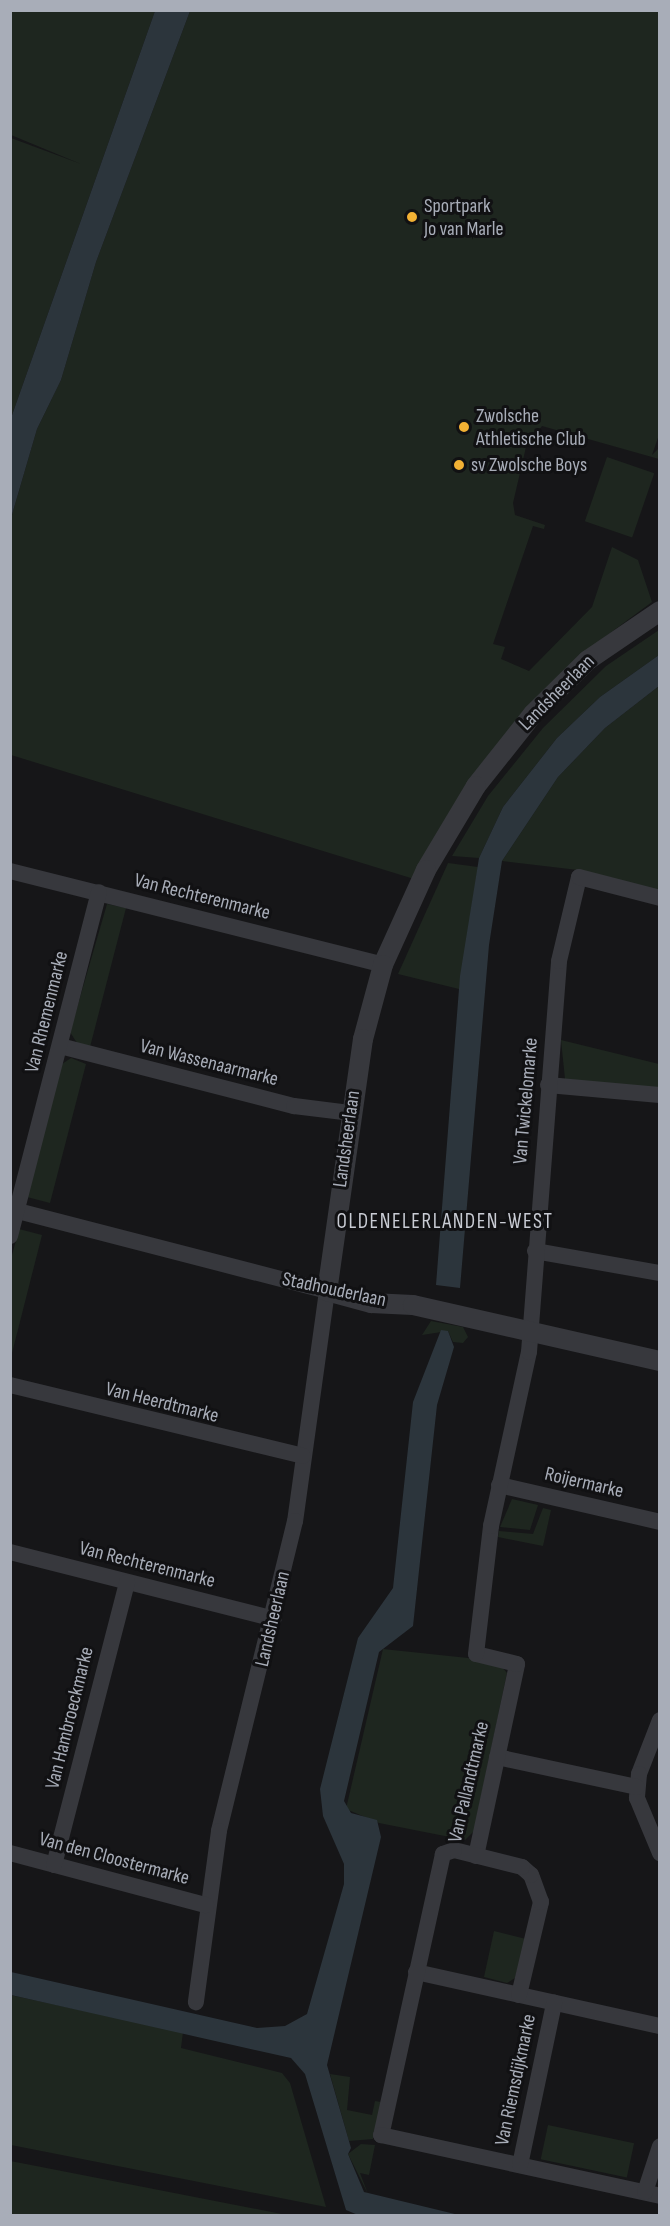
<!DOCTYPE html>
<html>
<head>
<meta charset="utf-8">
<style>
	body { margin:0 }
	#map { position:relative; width:670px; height:2226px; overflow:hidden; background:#161618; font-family:"Sofia Sans Condensed",sans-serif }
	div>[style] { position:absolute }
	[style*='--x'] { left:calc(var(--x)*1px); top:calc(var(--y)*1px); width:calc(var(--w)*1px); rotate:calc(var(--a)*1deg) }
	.green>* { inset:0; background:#1e261f; transform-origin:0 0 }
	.water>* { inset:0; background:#2c353c }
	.minor>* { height:16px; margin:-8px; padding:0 8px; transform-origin:8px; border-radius:8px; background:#37383d }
	.tertiary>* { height:20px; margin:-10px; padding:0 10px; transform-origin:10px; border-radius:10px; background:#37383d }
	.dots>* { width:16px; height:16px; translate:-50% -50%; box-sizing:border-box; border:3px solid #111113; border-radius:50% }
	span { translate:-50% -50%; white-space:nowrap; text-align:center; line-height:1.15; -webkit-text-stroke:6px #111113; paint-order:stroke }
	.poi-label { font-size:20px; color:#a8adb8 }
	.left { translate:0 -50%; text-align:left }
	.street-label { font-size:20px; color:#a8adb8 }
	.neighbourhood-label { font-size:21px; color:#c9ccd4; letter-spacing:1.5px }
	.frame { position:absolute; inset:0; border:12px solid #a8adb8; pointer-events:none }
</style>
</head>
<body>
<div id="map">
	<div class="green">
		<div style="clip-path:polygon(10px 11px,155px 11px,11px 418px,11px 138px,81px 164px,11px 135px)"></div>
		<div style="clip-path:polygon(190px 11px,659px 11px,660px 432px,652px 455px,659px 448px,659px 459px,542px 426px,526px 447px,513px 503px,515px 515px,545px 525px,544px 529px,533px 526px,493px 644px,505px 647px,501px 659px,529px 671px,592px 607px,612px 547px,638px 560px,652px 602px,598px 642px,414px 879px,11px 755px,11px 518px,37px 429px,61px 380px,96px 262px)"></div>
		<div style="left:607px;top:457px;width:50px;height:68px;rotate:19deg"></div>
		<div style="clip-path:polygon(659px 630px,659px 655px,600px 697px,557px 738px,503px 807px,479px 858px,452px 856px,488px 796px,543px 728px,606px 666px)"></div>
		<div style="clip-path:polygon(659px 686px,659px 892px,578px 870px,502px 861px,558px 777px,605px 728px)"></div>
		<div style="clip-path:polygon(448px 863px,478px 867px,459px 989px,398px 974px)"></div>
		<div style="clip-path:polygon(107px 904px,126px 908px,90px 1047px,77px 1043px,70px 1032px)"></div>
		<div style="clip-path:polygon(561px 1040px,659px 1064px,659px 1089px,565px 1079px)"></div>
		<div style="clip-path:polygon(71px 1058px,86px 1064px,50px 1203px,27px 1197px,62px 1064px)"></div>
		<div style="clip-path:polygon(19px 1229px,42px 1235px,11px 1357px,11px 1259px)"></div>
		<div style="clip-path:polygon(431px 1321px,463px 1327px,468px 1337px,463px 1343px,453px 1342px,448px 1331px,422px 1335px)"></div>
		<div style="clip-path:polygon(512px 1499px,538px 1505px,530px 1530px,500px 1527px)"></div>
		<div style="clip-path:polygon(543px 1508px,551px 1510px,543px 1546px,498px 1537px,499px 1531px,533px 1534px)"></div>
		<div style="clip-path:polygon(383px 1649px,468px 1658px,501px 1666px,507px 1673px,474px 1831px,465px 1840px,379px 1823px,346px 1809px)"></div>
		<div style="clip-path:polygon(494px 1931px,526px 1939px,515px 1978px,507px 1983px,484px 1977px)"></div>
		<div style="clip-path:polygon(10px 1995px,183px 2032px,181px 2048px,282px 2073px,290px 2083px,326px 2207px,11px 2145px)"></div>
		<div style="clip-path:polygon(330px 2074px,350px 2077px,347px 2110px,372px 2115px,375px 2101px,381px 2102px,373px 2139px,349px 2141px)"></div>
		<div style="left:548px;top:2125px;width:88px;height:35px;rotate:12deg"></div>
		<div style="clip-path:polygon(361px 2144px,375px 2145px,369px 2175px,360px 2173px,368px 2194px,348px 2154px)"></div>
		<div style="clip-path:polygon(10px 2161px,26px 2164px,287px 2215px,11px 2215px)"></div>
	</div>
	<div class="water">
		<div style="clip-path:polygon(155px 11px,190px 11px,96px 262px,61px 380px,37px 429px,11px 518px,11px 418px)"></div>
		<div style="clip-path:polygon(659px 655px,659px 686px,605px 728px,558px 777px,502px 861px,489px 945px,460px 1288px,436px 1285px,460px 976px,479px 858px,503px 807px,557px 738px,600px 697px)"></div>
		<div style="clip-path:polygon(441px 1330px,448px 1331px,454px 1347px,437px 1405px,413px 1626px,379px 1652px,344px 1801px,351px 1813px,377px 1820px,381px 1837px,327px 2065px,351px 2148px,348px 2154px,364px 2192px,459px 2215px,358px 2215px,346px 2210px,305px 2074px,291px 2058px,11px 1995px,11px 1972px,257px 2028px,285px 2026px,307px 2014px,344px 1884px,344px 1864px,323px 1816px,320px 1789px,358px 1638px,393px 1588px,413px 1402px)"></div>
	</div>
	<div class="minor">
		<div style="--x:10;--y:871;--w:385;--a:14.1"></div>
		<div style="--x:60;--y:1046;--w:242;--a:14.4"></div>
		<div style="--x:294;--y:1106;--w:56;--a:7.1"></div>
		<div style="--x:548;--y:1085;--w:112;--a:5.1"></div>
		<div style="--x:10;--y:1209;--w:327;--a:14.5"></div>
		<div style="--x:327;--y:1291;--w:232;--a:97.9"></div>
		<div style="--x:295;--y:1521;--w:319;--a:103.8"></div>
		<div style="--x:219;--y:1831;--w:173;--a:97.7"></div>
		<div style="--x:10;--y:1236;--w:355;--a:-75.5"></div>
		<div style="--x:535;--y:1251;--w:127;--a:10"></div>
		<div style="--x:10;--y:1385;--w:301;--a:13.6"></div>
		<div style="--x:499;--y:1485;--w:165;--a:12.9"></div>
		<div style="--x:10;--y:1552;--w:272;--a:14.2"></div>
		<div style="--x:660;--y:1720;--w:58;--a:111.3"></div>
		<div style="--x:639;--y:1774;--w:24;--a:95"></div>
		<div style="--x:637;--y:1798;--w:60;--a:67.3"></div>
		<div style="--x:497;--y:1757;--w:143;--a:12.1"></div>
		<div style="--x:10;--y:1853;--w:203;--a:14.9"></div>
		<div style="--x:476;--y:1856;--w:196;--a:-77.9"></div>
		<div style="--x:517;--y:1664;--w:42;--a:-166.3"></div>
		<div style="--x:476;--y:1654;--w:129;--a:-83.3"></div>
		<div style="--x:491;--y:1526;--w:178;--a:-77.7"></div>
		<div style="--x:529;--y:1352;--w:392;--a:-85.6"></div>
		<div style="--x:559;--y:961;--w:86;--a:-76.6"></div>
		<div style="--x:579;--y:877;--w:84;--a:14.5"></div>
		<div style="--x:54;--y:1865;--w:292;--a:-75.5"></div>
		<div style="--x:416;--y:1972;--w:250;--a:12.5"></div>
		<div style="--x:519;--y:1995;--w:96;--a:-76.7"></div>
		<div style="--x:541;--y:1902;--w:29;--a:-110"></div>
		<div style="--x:531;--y:1875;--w:12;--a:-138"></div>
		<div style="--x:522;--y:1867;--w:70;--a:-166"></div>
		<div style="--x:454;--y:1850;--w:12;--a:160"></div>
		<div style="--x:443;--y:1854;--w:288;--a:102.4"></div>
		<div style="--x:381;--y:2135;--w:286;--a:12.3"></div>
		<div style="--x:520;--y:2165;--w:166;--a:-78.1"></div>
		<div style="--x:645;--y:2192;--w:48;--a:-71.9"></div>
	</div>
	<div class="tertiary">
		<div style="--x:660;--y:611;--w:87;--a:145.8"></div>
		<div style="--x:588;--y:660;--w:77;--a:135.5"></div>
		<div style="--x:533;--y:714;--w:92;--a:128.4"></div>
		<div style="--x:476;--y:786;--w:98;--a:120.8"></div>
		<div style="--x:426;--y:870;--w:104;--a:114.4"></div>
		<div style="--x:383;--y:965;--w:77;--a:105.1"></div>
		<div style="--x:363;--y:1039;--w:255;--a:98.1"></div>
		<div style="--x:327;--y:1291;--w:46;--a:15.3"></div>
		<div style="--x:371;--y:1303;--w:42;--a:2.7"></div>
		<div style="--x:413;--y:1305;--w:253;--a:12.8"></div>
	</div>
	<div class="dots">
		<div style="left:412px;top:217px;background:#f2b134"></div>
		<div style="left:464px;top:427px;background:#f2b134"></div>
		<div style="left:459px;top:465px;background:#f2b134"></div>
	</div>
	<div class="poi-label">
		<span class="left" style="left:424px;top:218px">Sportpark<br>Jo van Marle</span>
		<span class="left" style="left:476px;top:428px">Zwolsche<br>Athletische Club</span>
		<span class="left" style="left:471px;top:465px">sv Zwolsche Boys</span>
	</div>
	<div class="street-label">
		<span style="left:557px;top:693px;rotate:-45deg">Landsheerlaan</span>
		<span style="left:202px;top:897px;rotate:14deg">Van Rechterenmarke</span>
		<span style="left:47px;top:1012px;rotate:-76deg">Van Rhemenmarke</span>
		<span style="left:209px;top:1063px;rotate:14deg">Van Wassenaarmarke</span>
		<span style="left:526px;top:1101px;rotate:-85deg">Van Twickelomarke</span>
		<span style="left:347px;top:1139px;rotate:-82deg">Landsheerlaan</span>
		<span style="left:334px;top:1290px;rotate:12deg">Stadhouderlaan</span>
		<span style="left:162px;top:1403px;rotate:14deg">Van Heerdtmarke</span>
		<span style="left:584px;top:1483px;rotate:13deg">Roijermarke</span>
		<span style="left:147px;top:1565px;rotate:14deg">Van Rechterenmarke</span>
		<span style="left:273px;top:1619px;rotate:-77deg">Landsheerlaan</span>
		<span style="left:70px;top:1718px;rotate:-76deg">Van Hambroeckmarke</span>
		<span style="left:469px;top:1782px;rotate:-77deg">Van Pallandtmarke</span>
		<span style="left:114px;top:1859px;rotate:15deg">Van den Cloostermarke</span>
		<span style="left:516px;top:2080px;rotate:-78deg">Van Riemsdijkmarke</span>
	</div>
	<div class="neighbourhood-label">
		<span style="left:445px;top:1222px">OLDENELERLANDEN-WEST</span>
	</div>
	<div class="frame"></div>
</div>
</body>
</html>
